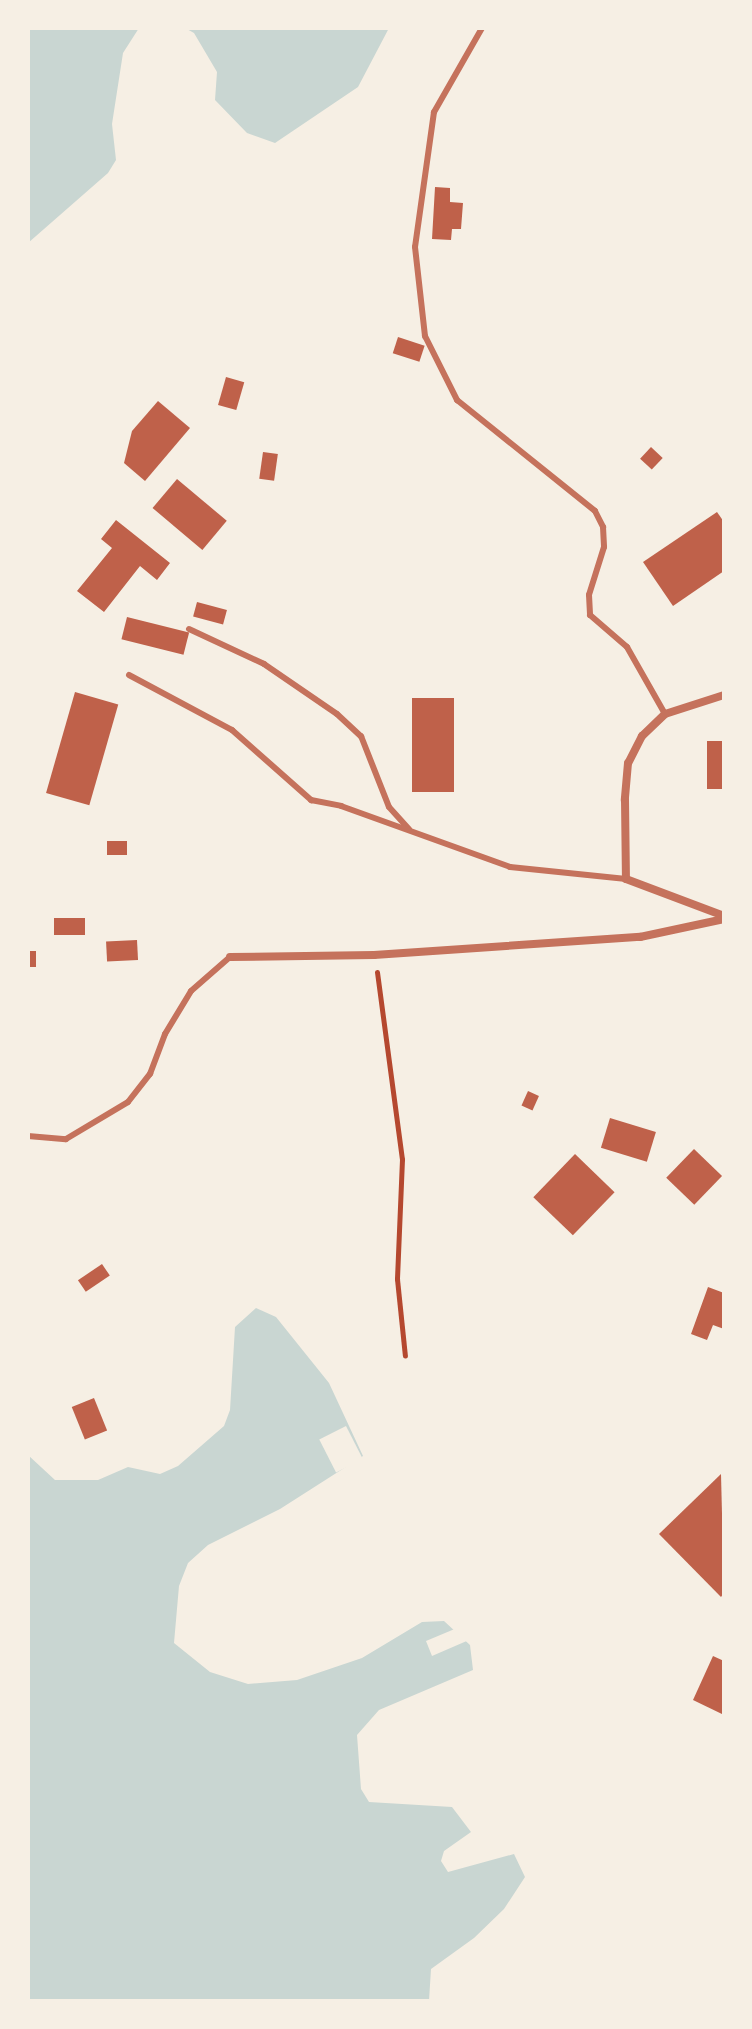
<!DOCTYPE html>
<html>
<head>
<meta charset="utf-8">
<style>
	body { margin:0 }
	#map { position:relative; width:752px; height:2029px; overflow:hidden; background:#f6efe4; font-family:Signika,sans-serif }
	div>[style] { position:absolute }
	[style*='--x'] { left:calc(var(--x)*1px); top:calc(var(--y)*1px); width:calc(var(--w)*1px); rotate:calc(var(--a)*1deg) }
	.water>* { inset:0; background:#c9d6d2 }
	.pier>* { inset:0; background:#f6efe4; transform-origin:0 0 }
	.building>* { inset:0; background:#bf614a; transform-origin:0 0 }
	.path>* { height:5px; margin:-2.5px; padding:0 2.5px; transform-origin:2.5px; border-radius:2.5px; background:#b5482f }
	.service>* { height:6px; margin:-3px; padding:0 3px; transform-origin:3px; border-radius:3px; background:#c5725c }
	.minor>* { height:8px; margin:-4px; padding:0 4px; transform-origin:4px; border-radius:4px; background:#c5725c }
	span { translate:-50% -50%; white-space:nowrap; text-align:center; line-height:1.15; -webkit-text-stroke:8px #f6efe4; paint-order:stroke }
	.frame { position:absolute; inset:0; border:30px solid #f6efe4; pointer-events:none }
</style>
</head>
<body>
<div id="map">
	<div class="water">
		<div style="clip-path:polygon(28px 28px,139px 28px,123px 53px,112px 124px,116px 160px,108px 173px,28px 243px)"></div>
		<div style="clip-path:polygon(185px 28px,389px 28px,358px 87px,275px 143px,247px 133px,215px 100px,217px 72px,194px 33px)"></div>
		<div style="clip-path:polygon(256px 1308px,276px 1317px,329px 1383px,363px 1456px,280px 1509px,208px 1545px,188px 1563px,179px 1586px,174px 1643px,210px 1672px,248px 1684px,297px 1680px,362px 1658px,422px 1622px,444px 1621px,470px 1645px,473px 1670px,379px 1710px,357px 1735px,361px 1789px,369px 1802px,452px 1807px,471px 1832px,444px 1851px,441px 1861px,448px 1872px,514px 1854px,525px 1877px,504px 1909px,474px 1938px,431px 1969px,429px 2001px,28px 2001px,28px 1455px,55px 1480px,98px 1480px,128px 1467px,160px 1474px,178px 1466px,224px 1426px,230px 1410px,235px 1327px)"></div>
	</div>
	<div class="pier">
		<div style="left:346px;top:1426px;width:37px;height:30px;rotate:63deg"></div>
		<div style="clip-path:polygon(457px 1628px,469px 1640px,432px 1656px,426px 1641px)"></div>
	</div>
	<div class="building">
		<div style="clip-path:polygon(435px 187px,450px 188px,450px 202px,463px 203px,461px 229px,452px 229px,451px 240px,432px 239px)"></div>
		<div style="left:398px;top:337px;width:28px;height:17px;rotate:18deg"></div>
		<div style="left:226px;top:377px;width:19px;height:29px;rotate:16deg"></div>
		<div style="clip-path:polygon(158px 401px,190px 428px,145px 481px,124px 463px,132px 431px)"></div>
		<div style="left:651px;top:447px;width:16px;height:16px;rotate:43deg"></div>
		<div style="left:263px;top:452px;width:15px;height:27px;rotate:8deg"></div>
		<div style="left:177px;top:479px;width:65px;height:38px;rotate:40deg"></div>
		<div style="clip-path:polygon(717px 512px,724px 522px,724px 571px,673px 606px,643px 562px)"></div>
		<div style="clip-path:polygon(116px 520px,170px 563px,157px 580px,140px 566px,104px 612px,77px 591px,112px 548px,101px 539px)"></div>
		<div style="left:197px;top:602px;width:31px;height:15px;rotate:15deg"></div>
		<div style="left:127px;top:617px;width:64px;height:23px;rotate:14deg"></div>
		<div style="left:75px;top:692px;width:45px;height:105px;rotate:16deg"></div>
		<div style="left:412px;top:698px;width:42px;height:94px"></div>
		<div style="left:707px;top:741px;width:17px;height:48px"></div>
		<div style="left:127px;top:841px;width:14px;height:20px;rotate:90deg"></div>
		<div style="left:54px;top:918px;width:31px;height:17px"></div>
		<div style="left:137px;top:940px;width:20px;height:31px;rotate:87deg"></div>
		<div style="left:28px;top:951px;width:8px;height:16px"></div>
		<div style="left:528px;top:1091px;width:12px;height:16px;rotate:24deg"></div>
		<div style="left:610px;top:1118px;width:48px;height:31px;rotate:17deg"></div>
		<div style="left:694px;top:1149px;width:39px;height:40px;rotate:44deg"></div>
		<div style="left:575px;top:1154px;width:55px;height:60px;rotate:44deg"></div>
		<div style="left:102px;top:1264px;width:14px;height:29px;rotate:56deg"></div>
		<div style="clip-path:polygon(708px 1287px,724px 1293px,724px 1329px,713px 1325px,707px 1340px,691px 1334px)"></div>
		<div style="left:94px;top:1398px;width:35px;height:24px;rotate:68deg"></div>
		<div style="clip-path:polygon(721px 1474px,724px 1593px,721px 1597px,659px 1534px)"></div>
		<div style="clip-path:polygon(713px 1656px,724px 1661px,724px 1715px,693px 1700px)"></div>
	</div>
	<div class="path">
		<div style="--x:377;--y:972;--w:189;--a:82.4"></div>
		<div style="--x:402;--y:1159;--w:120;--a:92.4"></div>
		<div style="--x:397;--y:1279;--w:77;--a:84.1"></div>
	</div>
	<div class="service">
		<div style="--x:482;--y:28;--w:97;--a:119.7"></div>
		<div style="--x:434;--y:112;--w:136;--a:98"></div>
		<div style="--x:415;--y:247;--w:90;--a:83.6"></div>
		<div style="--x:425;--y:336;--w:72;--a:63.4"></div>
		<div style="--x:457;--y:400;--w:177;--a:38.8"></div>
		<div style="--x:595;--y:511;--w:18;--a:63"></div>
		<div style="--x:603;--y:527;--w:20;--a:87"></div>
		<div style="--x:604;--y:547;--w:50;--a:107.4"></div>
		<div style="--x:589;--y:595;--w:20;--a:87"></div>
		<div style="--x:590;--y:615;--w:49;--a:40.9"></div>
		<div style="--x:627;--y:647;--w:77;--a:60.4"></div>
		<div style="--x:189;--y:629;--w:83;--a:25"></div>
		<div style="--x:264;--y:664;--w:88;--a:34.4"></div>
		<div style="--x:337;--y:714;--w:33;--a:43"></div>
		<div style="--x:361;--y:736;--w:76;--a:68.5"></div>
		<div style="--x:389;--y:807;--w:30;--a:48"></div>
		<div style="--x:129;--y:675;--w:117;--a:28.1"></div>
		<div style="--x:232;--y:730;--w:106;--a:41.5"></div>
		<div style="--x:311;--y:800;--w:31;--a:11"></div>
		<div style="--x:341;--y:806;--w:180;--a:19.8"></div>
		<div style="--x:510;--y:867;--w:117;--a:5.9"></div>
		<div style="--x:28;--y:1136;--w:38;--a:5"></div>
		<div style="--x:66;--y:1139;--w:72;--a:-30.8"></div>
		<div style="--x:128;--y:1102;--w:36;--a:-52"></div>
		<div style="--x:150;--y:1074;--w:43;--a:-69.4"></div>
		<div style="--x:165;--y:1034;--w:50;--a:-58.8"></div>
		<div style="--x:191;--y:991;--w:52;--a:-41.1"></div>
	</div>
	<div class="minor">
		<div style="--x:724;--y:695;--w:62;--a:162.1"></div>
		<div style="--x:665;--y:714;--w:32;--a:136"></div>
		<div style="--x:642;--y:736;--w:30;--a:117"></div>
		<div style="--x:628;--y:763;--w:37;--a:95"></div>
		<div style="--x:625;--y:800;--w:79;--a:89.3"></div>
		<div style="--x:626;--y:879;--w:105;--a:20.7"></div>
		<div style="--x:230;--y:957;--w:144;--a:-0.8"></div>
		<div style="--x:374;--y:955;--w:267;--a:-3.9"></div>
		<div style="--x:640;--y:937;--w:86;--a:-12.1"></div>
	</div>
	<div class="frame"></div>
</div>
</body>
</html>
